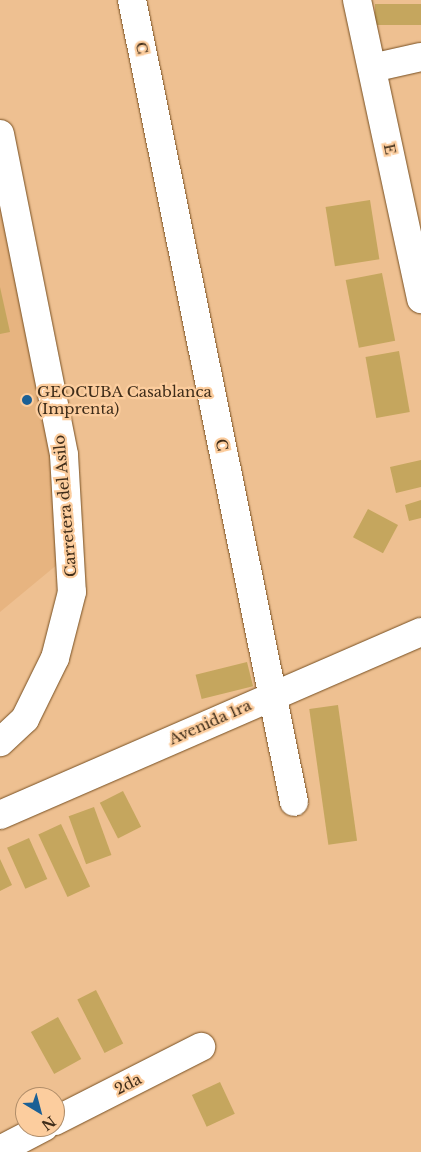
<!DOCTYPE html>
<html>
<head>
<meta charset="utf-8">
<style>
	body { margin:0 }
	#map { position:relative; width:421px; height:1152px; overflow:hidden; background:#eec091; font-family:"Libre Baskerville",serif }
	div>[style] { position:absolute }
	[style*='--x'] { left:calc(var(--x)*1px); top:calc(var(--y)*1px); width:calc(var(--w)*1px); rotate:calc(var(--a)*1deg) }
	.built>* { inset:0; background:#e7b480 }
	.building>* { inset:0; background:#c5a65e; transform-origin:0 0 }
	.roads { filter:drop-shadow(0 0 1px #774f22) drop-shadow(0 0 1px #774f22) }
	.minor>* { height:28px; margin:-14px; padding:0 14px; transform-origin:14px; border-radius:14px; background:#fff }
	.dots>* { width:14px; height:14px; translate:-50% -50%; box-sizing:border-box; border:2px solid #fccd9e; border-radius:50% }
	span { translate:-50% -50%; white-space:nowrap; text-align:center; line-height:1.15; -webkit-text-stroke:4.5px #fccd9e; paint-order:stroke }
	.street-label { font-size:15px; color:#3f2d1a }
	.poi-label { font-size:15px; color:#3f2d1a }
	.left { translate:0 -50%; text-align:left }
	.north { position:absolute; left:15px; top:1087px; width:50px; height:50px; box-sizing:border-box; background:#fccd9e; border:1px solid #b08d69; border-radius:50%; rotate:143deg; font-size:14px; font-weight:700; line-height:20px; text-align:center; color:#3f2d1a }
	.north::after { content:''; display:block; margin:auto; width:18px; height:22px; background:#1c6095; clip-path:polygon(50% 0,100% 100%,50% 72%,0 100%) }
</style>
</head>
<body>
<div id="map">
	<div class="built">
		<div style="clip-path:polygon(0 134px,70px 554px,0 612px)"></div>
	</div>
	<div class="building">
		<div style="left:421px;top:4px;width:21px;height:46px;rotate:90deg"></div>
		<div style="left:370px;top:200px;width:60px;height:45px;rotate:81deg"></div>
		<div style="left:382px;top:273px;width:69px;height:37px;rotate:79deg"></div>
		<div style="clip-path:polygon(0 287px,10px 332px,0 334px)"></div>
		<div style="left:399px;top:351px;width:62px;height:34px;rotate:80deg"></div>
		<div style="clip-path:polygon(421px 460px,421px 487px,396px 493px,390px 467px)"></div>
		<div style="clip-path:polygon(421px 500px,421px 518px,409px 521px,405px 505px)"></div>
		<div style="left:368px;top:509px;width:34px;height:32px;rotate:28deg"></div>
		<div style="left:247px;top:662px;width:25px;height:53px;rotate:76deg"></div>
		<div style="left:338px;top:705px;width:137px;height:29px;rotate:82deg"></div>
		<div style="left:123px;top:791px;width:40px;height:26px;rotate:63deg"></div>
		<div style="left:94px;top:807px;width:51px;height:27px;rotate:70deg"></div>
		<div style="left:61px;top:824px;width:69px;height:25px;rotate:65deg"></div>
		<div style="left:29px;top:838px;width:45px;height:24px;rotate:66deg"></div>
		<div style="clip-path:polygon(0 859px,12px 885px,0 891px)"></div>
		<div style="left:96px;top:990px;width:60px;height:21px;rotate:63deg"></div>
		<div style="left:58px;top:1017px;width:48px;height:31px;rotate:61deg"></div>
		<div style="left:220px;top:1082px;width:35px;height:31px;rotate:65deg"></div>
	</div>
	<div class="roads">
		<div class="minor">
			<div style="--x:132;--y:0;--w:818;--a:78.58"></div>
			<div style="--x:357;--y:0;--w:306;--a:77.9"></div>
			<div style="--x:372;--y:68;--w:50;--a:-12.7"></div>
			<div style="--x:0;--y:134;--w:327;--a:78.7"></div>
			<div style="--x:64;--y:455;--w:137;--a:86.7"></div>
			<div style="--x:72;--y:592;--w:68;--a:104.4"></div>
			<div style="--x:55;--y:658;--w:68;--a:116.2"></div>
			<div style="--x:25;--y:719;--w:34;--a:137"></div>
			<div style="--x:0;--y:815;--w:459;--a:-23.5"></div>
			<div style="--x:55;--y:1121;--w:164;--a:-26.9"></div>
			<div style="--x:0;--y:1150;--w:50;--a:-27.6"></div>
		</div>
	</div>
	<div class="dots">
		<div style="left:27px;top:400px;background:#1c6095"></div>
	</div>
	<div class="street-label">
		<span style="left:142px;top:48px;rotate:79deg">C</span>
		<span style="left:390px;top:149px;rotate:78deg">E</span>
		<span style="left:222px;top:445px;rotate:79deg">C</span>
		<span style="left:65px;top:506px;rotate:-95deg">Carretera del Asilo</span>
		<span style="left:210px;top:722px;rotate:-24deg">Avenida 1ra</span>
		<span style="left:128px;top:1084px;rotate:-27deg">2da</span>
	</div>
	<div class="poi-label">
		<span class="left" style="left:37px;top:400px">GEOCUBA Casablanca<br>(Imprenta)</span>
	</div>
	<div class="north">N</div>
</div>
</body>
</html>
